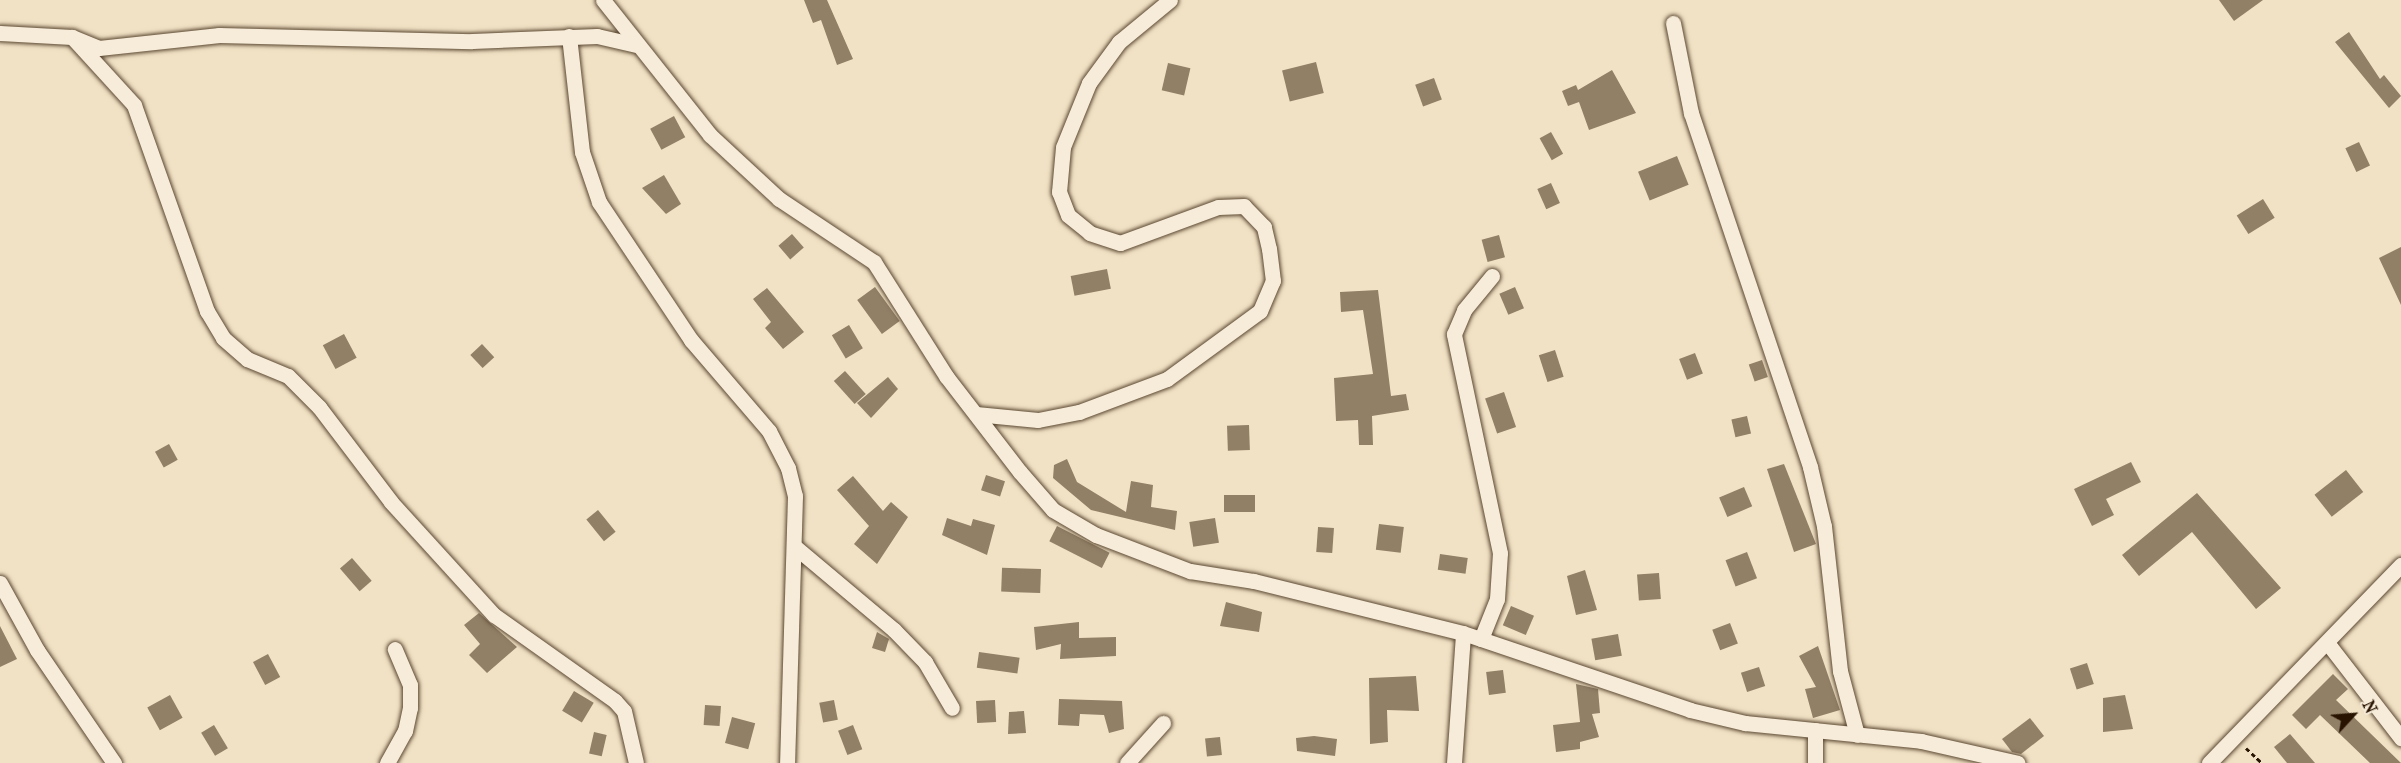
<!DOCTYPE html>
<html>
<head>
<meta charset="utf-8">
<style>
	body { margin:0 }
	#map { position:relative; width:2401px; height:763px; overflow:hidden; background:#f2e2c5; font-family:"IM FELL French Canon",serif }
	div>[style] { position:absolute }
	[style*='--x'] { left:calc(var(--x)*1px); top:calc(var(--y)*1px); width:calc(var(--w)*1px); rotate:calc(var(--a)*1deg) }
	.building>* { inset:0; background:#917f66; transform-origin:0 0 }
	.path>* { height:3px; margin-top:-1.5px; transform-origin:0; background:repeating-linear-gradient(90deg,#271300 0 4.5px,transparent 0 7.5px) }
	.roads { filter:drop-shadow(0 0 2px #5a4731) drop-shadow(0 0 2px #5a4731) }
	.minor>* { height:15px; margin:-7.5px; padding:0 7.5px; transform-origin:7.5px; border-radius:7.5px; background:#f7ecd9 }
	span { translate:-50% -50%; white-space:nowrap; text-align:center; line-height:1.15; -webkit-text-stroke:5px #f7ecd9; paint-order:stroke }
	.north { position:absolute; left:2323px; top:685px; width:60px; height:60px; -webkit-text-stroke:4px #f7ecd9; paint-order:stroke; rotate:64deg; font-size:16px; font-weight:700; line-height:24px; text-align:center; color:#271300 }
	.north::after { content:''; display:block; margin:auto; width:21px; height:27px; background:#271300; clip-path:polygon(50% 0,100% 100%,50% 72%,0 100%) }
</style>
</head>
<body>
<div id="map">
	<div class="building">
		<div style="clip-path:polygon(804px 0,827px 0,853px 59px,837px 65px,821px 20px,813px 23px)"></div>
		<div style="clip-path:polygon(2219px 0,2263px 0,2234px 21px)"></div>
		<div style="clip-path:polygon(2349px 32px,2380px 79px,2384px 75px,2401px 96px,2389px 108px,2335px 42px)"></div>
		<div style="left:1316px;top:62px;width:32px;height:35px;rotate:76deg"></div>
		<div style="left:1168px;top:63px;width:23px;height:28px;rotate:13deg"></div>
		<div style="clip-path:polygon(1612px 70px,1636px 113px,1589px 130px,1579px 102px,1568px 106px,1562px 91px,1576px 85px,1578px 90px)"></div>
		<div style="left:1434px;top:78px;width:23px;height:20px;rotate:70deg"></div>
		<div style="left:674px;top:116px;width:24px;height:27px;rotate:62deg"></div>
		<div style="left:1551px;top:132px;width:25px;height:13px;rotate:61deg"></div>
		<div style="left:2359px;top:142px;width:26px;height:15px;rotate:65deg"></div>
		<div style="left:1677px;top:156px;width:31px;height:42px;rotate:68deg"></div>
		<div style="clip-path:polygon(664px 175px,681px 204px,666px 214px,642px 188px)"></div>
		<div style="left:1551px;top:183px;width:22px;height:15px;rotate:66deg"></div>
		<div style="left:2263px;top:199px;width:22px;height:31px;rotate:58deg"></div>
		<div style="left:792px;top:234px;width:18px;height:18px;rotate:49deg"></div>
		<div style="left:1499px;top:235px;width:23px;height:18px;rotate:75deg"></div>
		<div style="clip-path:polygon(2401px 247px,2401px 305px,2379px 258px)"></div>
		<div style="left:1107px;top:269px;width:20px;height:37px;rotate:79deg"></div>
		<div style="left:875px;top:287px;width:42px;height:22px;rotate:54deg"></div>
		<div style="left:1515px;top:287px;width:23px;height:17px;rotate:67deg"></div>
		<div style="clip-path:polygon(767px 288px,804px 332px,783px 349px,765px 328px,771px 322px,753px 299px)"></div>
		<div style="clip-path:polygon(1378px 290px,1391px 396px,1406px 394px,1409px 410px,1372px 416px,1373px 445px,1359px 445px,1358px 420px,1336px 421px,1334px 378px,1373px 374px,1363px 310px,1341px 312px,1340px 292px)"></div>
		<div style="left:849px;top:325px;width:27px;height:20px;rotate:59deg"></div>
		<div style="left:344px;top:334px;width:27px;height:24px;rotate:62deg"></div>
		<div style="left:482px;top:344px;width:18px;height:16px;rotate:47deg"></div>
		<div style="left:1555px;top:350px;width:28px;height:17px;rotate:72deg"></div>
		<div style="left:1695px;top:353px;width:22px;height:17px;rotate:69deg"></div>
		<div style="left:1762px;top:360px;width:18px;height:14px;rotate:71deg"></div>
		<div style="left:845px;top:371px;width:31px;height:15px;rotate:48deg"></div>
		<div style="clip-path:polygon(888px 377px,898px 389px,871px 418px,857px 403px)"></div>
		<div style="left:1504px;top:392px;width:37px;height:20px;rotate:71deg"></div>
		<div style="left:1747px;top:416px;width:18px;height:16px;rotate:77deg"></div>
		<div style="left:1249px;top:425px;width:25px;height:22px;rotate:88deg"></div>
		<div style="left:169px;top:444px;width:18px;height:16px;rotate:61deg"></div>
		<div style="clip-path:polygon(1067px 459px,1077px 482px,1126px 512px,1131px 481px,1153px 485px,1151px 507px,1177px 511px,1175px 530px,1091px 510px,1053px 478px,1054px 465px)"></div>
		<div style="clip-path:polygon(2131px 462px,2141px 482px,2106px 499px,2114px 515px,2092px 526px,2074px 489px)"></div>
		<div style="clip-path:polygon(1784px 464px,1816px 544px,1794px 552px,1767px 469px)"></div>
		<div style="left:2346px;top:470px;width:28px;height:40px;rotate:52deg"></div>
		<div style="left:986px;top:475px;width:20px;height:16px;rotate:18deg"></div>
		<div style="clip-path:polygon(853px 476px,883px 511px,891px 502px,908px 517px,877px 564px,854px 544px,869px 526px,837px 490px)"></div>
		<div style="left:1744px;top:487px;width:21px;height:27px;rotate:67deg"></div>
		<div style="clip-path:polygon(2197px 493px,2281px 588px,2256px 609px,2192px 532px,2139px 576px,2122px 555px)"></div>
		<div style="left:1255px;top:495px;width:17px;height:31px;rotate:90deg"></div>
		<div style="left:598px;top:510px;width:28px;height:15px;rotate:51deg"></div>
		<div style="clip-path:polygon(947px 518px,971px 526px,973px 519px,995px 525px,987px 555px,942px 535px)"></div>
		<div style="left:1215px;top:518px;width:25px;height:26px;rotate:81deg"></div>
		<div style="left:1379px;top:524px;width:25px;height:26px;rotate:7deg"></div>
		<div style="left:1057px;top:526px;width:59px;height:17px;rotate:27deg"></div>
		<div style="left:1318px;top:527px;width:16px;height:25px;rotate:4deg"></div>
		<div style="left:1747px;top:552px;width:28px;height:23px;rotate:69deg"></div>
		<div style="left:1440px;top:554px;width:28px;height:16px;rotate:8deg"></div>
		<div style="left:352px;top:558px;width:30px;height:16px;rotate:49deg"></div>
		<div style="left:1041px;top:569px;width:24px;height:39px;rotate:92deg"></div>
		<div style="clip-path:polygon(1585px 570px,1597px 610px,1576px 615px,1567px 576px)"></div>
		<div style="left:1659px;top:573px;width:26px;height:22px;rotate:86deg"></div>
		<div style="clip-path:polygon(1226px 602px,1262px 612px,1259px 632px,1220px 626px)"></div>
		<div style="left:1511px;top:606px;width:25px;height:21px;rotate:23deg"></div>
		<div style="clip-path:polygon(479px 613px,517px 647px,487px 673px,469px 655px,480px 644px,464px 625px)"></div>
		<div style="clip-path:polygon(1079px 622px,1079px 638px,1116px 637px,1116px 656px,1060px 659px,1061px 644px,1036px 650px,1034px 627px)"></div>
		<div style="left:1730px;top:623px;width:22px;height:19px;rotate:69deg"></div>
		<div style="clip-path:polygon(0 626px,17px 659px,0 667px)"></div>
		<div style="clip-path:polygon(877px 632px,889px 639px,885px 652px,872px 648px)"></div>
		<div style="left:1618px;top:634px;width:22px;height:27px;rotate:80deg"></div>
		<div style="clip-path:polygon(1818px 646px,1840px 710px,1813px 718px,1805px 689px,1816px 687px,1799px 656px)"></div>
		<div style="left:979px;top:652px;width:41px;height:16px;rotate:8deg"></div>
		<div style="left:268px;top:654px;width:26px;height:17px;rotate:62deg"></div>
		<div style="left:2087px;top:663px;width:22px;height:18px;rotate:72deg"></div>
		<div style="left:1759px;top:667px;width:20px;height:19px;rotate:72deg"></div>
		<div style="left:1503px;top:670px;width:23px;height:17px;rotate:83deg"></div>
		<div style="clip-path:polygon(2333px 674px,2348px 689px,2336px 700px,2401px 763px,2370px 763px,2320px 715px,2306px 729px,2292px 715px)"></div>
		<div style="clip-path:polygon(1416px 676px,1419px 711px,1387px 710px,1388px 742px,1370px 744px,1369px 678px)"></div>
		<div style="clip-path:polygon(1576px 684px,1598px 689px,1600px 713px,1592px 714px,1599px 737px,1580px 742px,1580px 749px,1556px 752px,1553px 725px,1580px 722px)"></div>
		<div style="left:574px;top:691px;width:23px;height:23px;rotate:31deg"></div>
		<div style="left:170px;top:695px;width:26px;height:26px;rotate:61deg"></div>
		<div style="clip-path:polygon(2125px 695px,2133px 729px,2103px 732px,2103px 698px)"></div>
		<div style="clip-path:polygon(1059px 699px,1122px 701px,1124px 729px,1109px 733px,1104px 715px,1080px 714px,1079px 726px,1058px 725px)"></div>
		<div style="left:834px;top:700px;width:20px;height:15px;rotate:79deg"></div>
		<div style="left:995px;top:700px;width:22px;height:19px;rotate:87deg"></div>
		<div style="left:705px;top:705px;width:16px;height:20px;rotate:4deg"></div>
		<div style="clip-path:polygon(1024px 711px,1026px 733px,1008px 734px,1009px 712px)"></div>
		<div style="left:732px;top:717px;width:24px;height:27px;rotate:15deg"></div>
		<div style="clip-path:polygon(2030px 718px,2044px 736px,2021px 754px,2012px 752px,2002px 739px)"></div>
		<div style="left:214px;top:725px;width:27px;height:15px;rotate:59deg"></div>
		<div style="left:853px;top:725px;width:26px;height:16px;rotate:69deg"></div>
		<div style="left:594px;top:732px;width:13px;height:22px;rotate:13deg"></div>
		<div style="clip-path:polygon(2290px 734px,2315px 763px,2287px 763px,2274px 747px)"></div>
		<div style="clip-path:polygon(1314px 736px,1337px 739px,1335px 756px,1297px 751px,1296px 738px)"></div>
		<div style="left:1220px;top:737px;width:18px;height:15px;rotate:84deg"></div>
	</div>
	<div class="path">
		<div style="--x:2246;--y:748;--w:22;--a:43"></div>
	</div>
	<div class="roads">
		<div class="minor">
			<div style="--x:603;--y:0;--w:172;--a:51.6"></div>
			<div style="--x:710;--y:135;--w:94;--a:42.8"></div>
			<div style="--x:779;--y:199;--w:114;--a:33.6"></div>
			<div style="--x:874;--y:262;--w:135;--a:57.7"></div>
			<div style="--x:946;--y:376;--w:121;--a:52.4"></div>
			<div style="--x:1020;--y:472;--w:50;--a:49"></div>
			<div style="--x:1053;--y:510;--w:50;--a:30.2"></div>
			<div style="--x:1096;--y:535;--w:101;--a:21"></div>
			<div style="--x:1190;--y:571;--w:65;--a:8.9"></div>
			<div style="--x:1254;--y:581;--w:215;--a:14"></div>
			<div style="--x:1463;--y:633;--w:240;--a:18.7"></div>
			<div style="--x:1690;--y:710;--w:57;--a:13.3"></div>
			<div style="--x:1745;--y:723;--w:177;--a:5.8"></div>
			<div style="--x:1921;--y:741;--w:99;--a:12.8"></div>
			<div style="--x:1673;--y:23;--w:92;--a:78.7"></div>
			<div style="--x:1691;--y:113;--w:373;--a:71.4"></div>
			<div style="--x:1810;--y:467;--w:61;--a:76.7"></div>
			<div style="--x:1824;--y:526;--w:146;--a:83.7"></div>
			<div style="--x:1840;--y:671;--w:66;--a:75.1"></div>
			<div style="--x:0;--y:33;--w:72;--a:3.2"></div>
			<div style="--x:72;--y:37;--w:29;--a:22"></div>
			<div style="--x:99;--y:48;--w:121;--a:-6.2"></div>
			<div style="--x:219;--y:35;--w:253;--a:1.4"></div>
			<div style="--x:472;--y:41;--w:125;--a:-2.3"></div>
			<div style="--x:597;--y:36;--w:39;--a:13"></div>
			<div style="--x:569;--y:36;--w:117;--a:83.6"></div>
			<div style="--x:582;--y:152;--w:53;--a:71.2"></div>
			<div style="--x:599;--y:202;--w:166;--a:56.3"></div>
			<div style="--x:691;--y:340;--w:120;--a:49.4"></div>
			<div style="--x:769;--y:431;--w:42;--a:62.8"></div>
			<div style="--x:788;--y:468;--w:29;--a:76"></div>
			<div style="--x:795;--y:496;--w:267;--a:91.7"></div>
			<div style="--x:72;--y:37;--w:92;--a:47.6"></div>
			<div style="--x:134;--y:105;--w:219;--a:70.5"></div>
			<div style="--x:207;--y:311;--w:31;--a:59"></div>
			<div style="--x:223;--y:338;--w:32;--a:41"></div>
			<div style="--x:247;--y:359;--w:44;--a:22.5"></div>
			<div style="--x:288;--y:376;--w:44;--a:45"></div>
			<div style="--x:319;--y:407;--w:119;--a:52.8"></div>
			<div style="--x:391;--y:502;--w:153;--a:47.7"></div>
			<div style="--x:494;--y:615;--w:148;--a:35.4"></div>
			<div style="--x:615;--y:701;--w:13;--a:48"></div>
			<div style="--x:624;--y:711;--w:53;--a:77"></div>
			<div style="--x:976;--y:414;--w:62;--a:5.5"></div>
			<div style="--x:1038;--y:420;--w:42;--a:-11"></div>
			<div style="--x:1079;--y:412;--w:94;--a:-20.6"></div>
			<div style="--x:1167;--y:379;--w:115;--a:-36.2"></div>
			<div style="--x:1260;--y:311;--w:33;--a:-67"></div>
			<div style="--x:1273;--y:281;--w:32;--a:-97"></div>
			<div style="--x:1269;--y:249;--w:23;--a:-103"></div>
			<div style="--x:1264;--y:227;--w:29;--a:-134"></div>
			<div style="--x:1244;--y:206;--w:26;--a:178"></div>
			<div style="--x:1218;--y:207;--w:104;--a:159.8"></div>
			<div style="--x:1120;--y:243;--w:32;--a:-162"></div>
			<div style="--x:1090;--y:233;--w:28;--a:-141"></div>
			<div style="--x:1068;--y:215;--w:25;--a:-111"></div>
			<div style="--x:1059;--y:192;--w:45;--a:-84.9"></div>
			<div style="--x:1063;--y:147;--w:69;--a:-67.9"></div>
			<div style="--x:1089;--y:83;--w:51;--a:-53.8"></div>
			<div style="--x:1119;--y:42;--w:66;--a:-39.5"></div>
			<div style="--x:794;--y:546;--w:131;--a:40"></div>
			<div style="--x:894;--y:630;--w:45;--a:45.9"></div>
			<div style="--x:925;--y:662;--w:53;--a:59.6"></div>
			<div style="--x:0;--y:583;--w:77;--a:61.1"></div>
			<div style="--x:37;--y:650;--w:137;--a:55.7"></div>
			<div style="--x:1481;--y:639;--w:43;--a:-68.2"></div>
			<div style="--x:1497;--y:599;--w:46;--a:-86.3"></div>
			<div style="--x:1500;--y:553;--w:224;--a:-101.9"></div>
			<div style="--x:1454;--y:334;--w:26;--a:-67"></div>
			<div style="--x:1464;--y:310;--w:44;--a:-50.5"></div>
			<div style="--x:2329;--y:645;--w:118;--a:52.3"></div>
			<div style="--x:387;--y:763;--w:37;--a:-61"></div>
			<div style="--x:405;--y:731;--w:24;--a:-78"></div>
			<div style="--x:410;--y:708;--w:23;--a:-90"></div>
			<div style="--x:410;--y:685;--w:39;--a:-113"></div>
			<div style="--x:1127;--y:763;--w:54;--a:-48"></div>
			<div style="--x:1454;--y:763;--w:130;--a:-86"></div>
			<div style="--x:1815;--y:763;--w:33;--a:-90"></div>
			<div style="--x:2209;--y:763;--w:276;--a:-45.9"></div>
		</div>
	</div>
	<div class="north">N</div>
</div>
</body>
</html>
